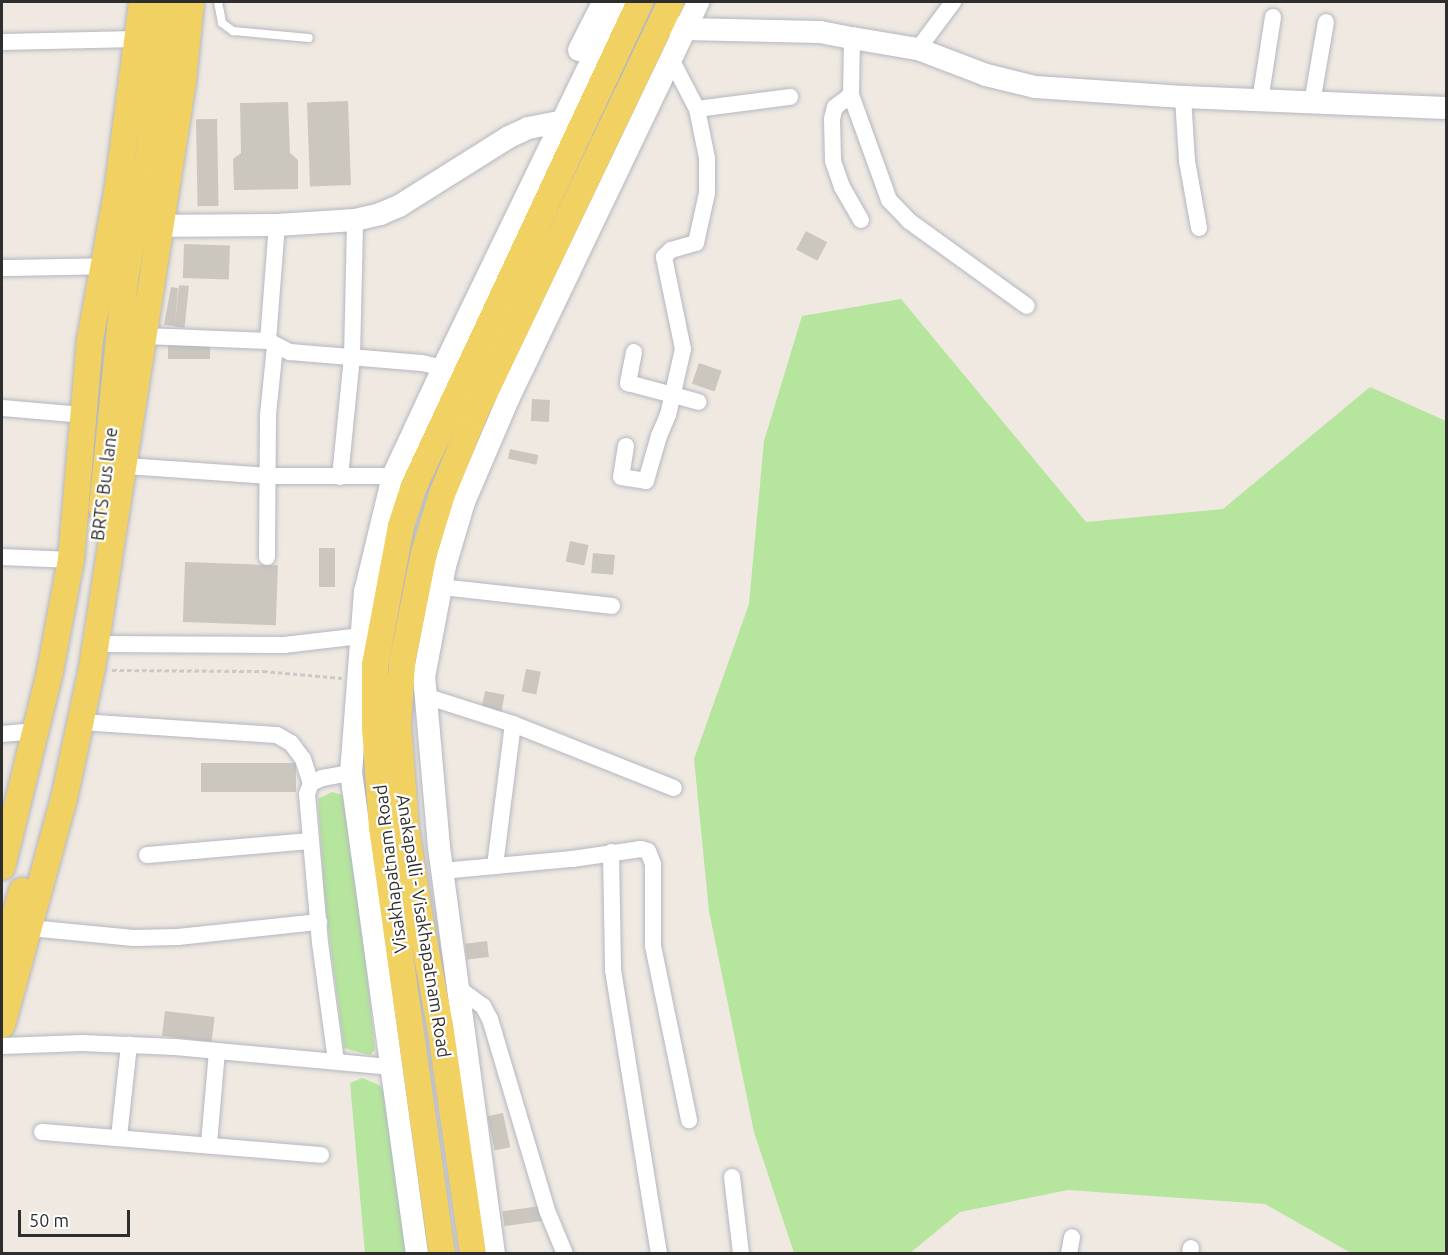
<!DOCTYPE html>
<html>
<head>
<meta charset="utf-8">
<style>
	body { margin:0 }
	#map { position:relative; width:1448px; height:1255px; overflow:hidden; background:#efe9e1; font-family:Ubuntu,sans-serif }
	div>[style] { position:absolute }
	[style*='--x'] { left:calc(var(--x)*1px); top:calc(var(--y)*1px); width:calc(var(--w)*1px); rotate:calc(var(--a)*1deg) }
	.green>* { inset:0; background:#b6e59e }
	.building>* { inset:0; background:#cbc7bf; transform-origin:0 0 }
	.path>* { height:3px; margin-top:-1.5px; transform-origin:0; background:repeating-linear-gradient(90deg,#c9c9c9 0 4.5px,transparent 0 7.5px) }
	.roads { filter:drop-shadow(0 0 2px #b4b7c1) drop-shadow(0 0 2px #b4b7c1) }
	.lane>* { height:8px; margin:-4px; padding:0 4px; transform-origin:4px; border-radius:4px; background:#fff }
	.street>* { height:16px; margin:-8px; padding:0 8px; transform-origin:8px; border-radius:8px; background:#fff }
	.secondary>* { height:22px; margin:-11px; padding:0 11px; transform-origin:11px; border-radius:11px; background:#fff }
	.primary>* { height:26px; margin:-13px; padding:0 13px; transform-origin:13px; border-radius:13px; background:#f2d163 }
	span { translate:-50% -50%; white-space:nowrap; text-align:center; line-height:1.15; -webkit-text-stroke:4.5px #fff; paint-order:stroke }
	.street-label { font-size:18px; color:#2e2e2e }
	.frame { position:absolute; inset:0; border:3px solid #2e2e2e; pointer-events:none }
	.scale { position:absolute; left:18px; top:1210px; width:112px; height:27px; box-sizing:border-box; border:3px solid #2e2e2e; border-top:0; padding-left:8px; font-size:18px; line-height:21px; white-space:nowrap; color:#2e2e2e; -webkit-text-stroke:4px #fff; paint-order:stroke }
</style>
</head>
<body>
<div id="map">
	<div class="green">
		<div style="clip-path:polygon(901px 299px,1086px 522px,1223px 509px,1370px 387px,1446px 421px,1446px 1253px,1351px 1253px,1265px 1204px,1068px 1190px,960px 1212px,910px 1253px,794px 1253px,754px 1132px,709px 911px,694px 759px,749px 604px,764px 441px,802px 316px)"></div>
		<div style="clip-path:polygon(332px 792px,349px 797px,375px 1050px,370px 1055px,344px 1048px,325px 903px,318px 799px)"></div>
		<div style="clip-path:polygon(362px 1078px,379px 1085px,386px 1093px,408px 1253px,365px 1253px,350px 1083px)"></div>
	</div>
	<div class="building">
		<div style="left:348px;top:101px;width:84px;height:41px;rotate:88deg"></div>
		<div style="clip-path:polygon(288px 102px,290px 153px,298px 160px,298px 189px,234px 190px,233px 159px,241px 153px,240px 103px)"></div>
		<div style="left:217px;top:119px;width:87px;height:21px;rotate:89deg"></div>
		<div style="left:806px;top:231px;width:24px;height:21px;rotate:28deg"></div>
		<div style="left:184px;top:244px;width:46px;height:34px;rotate:2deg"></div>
		<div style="left:179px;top:285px;width:10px;height:42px;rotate:6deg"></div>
		<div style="clip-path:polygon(171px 287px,178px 288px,175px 326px,164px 325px)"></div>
		<div style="left:168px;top:341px;width:42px;height:18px"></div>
		<div style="left:98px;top:363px;width:8px;height:47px;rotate:14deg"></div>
		<div style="left:699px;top:363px;width:24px;height:22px;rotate:19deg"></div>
		<div style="left:532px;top:399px;width:18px;height:22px;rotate:3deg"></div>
		<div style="left:510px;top:449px;width:29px;height:10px;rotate:12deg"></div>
		<div style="left:570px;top:541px;width:19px;height:21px;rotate:12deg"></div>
		<div style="left:319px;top:548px;width:16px;height:39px"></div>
		<div style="left:593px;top:553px;width:22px;height:20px;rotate:5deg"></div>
		<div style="left:185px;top:562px;width:93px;height:60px;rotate:2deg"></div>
		<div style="left:526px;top:669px;width:15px;height:23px;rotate:11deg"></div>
		<div style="left:485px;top:691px;width:20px;height:18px;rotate:11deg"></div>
		<div style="left:201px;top:763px;width:95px;height:29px"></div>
		<div style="left:487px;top:941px;width:16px;height:22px;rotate:83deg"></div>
		<div style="left:165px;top:1011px;width:50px;height:25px;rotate:7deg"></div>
		<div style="left:503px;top:1113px;width:35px;height:16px;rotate:78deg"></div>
		<div style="left:540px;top:1206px;width:15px;height:38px;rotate:82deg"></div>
	</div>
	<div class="path">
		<div style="--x:112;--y:670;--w:151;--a:0.4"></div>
		<div style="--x:263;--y:671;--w:79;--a:5.1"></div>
	</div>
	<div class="roads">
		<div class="lane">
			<div style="--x:218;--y:2;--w:21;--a:79"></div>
			<div style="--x:222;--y:23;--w:14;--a:36"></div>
			<div style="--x:233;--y:31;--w:76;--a:5.3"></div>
		</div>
		<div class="street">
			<div style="--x:852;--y:38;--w:57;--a:91"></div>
			<div style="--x:851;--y:95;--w:112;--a:70.1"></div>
			<div style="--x:889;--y:200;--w:29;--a:46"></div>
			<div style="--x:909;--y:221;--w:145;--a:35.8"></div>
			<div style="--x:2;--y:42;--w:135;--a:-1.3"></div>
			<div style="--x:918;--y:49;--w:59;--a:-53.3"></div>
			<div style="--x:851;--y:95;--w:20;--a:143"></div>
			<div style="--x:835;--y:107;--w:12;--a:104"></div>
			<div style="--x:832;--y:119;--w:42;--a:88.6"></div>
			<div style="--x:833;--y:161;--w:28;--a:71"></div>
			<div style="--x:842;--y:187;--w:38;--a:60"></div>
			<div style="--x:1183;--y:97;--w:64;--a:86.4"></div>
			<div style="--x:1187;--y:161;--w:68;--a:79.8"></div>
			<div style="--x:1260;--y:101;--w:85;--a:-81.2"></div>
			<div style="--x:1312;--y:103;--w:82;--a:-80.2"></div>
			<div style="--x:697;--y:109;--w:94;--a:-7.4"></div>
			<div style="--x:2;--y:268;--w:110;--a:-1"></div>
			<div style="--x:145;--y:336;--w:123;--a:2.3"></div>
			<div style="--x:268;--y:341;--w:25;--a:27"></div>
			<div style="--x:290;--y:352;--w:132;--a:4.8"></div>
			<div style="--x:422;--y:363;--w:22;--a:13"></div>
			<div style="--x:268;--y:341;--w:116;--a:-85.6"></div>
			<div style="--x:634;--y:352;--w:32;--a:101"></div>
			<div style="--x:628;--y:383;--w:73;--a:15"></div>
			<div style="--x:2;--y:408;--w:81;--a:4.9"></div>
			<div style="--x:626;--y:446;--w:31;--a:99"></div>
			<div style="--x:621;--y:477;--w:25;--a:9"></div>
			<div style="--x:646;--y:481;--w:47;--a:-73.9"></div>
			<div style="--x:659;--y:436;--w:23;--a:-67"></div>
			<div style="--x:668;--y:415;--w:68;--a:-77.2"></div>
			<div style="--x:683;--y:349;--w:94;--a:-101.7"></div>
			<div style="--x:664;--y:257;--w:10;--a:-45"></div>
			<div style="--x:671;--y:250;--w:26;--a:-16"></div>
			<div style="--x:696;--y:243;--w:51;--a:-77.6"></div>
			<div style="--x:707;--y:193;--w:35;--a:-90"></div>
			<div style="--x:707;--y:158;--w:50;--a:-101.5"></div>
			<div style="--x:697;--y:109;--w:54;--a:-117.5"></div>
			<div style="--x:126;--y:466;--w:144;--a:4"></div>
			<div style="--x:270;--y:476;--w:123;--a:0"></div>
			<div style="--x:340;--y:477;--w:121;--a:-84.3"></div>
			<div style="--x:352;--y:357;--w:137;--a:-88.7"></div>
			<div style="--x:2;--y:557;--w:69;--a:2.5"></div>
			<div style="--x:267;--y:557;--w:142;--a:-89.6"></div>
			<div style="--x:268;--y:415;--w:69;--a:-84.2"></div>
			<div style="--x:441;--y:587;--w:172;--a:6.3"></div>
			<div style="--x:96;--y:644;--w:188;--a:0.3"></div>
			<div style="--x:284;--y:645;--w:78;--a:-6.7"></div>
			<div style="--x:425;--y:696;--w:92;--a:17.7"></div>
			<div style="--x:513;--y:724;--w:173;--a:21.7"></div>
			<div style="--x:81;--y:722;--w:196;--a:3.8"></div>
			<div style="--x:277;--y:735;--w:16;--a:30"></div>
			<div style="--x:291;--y:743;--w:20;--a:53"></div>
			<div style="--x:303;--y:759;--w:25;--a:72"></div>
			<div style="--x:2;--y:734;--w:34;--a:-5"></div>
			<div style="--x:611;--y:852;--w:118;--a:89"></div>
			<div style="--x:613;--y:970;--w:288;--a:80.8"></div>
			<div style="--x:147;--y:855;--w:164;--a:-4.9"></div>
			<div style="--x:495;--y:866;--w:143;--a:-82.8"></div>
			<div style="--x:442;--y:871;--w:131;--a:-5.3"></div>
			<div style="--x:572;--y:859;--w:70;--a:-8.2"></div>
			<div style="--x:641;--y:849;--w:7;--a:16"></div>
			<div style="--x:648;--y:851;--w:14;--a:69"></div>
			<div style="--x:653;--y:864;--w:82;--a:90"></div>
			<div style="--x:653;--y:946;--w:178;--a:78.3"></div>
			<div style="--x:30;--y:928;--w:104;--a:5.5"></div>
			<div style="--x:134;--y:938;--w:44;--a:-1.3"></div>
			<div style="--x:178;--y:937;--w:142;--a:-6.1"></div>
			<div style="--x:458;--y:988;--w:31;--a:36"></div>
			<div style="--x:483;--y:1006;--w:15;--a:62"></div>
			<div style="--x:490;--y:1019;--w:202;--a:73.4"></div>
			<div style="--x:548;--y:1213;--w:44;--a:67.5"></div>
			<div style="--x:2;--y:1046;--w:80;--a:-2.1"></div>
			<div style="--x:82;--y:1043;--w:93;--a:2.5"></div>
			<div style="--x:175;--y:1047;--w:218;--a:5.3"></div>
			<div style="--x:336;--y:1061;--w:119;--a:-97.7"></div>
			<div style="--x:320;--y:943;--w:150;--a:-95"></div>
			<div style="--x:307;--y:794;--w:12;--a:-70"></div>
			<div style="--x:311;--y:783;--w:12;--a:-24"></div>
			<div style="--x:322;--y:778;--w:29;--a:-10"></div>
			<div style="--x:42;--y:1132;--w:280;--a:4.7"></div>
			<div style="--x:119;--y:1137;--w:93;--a:-83.8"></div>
			<div style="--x:209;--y:1144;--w:93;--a:-85.1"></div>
			<div style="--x:732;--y:1177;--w:78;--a:83.3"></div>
			<div style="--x:1069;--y:1254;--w:17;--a:-80"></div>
			<div style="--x:1190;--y:1254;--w:6;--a:-81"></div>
		</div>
		<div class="secondary">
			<div style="--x:674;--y:26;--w:11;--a:15"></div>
			<div style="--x:685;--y:29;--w:135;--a:1.3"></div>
			<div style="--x:820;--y:32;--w:33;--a:11"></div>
			<div style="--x:852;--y:38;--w:67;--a:9.5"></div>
			<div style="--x:918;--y:49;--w:73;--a:20.9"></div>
			<div style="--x:986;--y:75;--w:50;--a:13.8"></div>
			<div style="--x:1035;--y:87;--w:148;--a:3.9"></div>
			<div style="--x:1183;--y:97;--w:263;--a:2.4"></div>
			<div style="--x:579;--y:50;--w:51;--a:-62.9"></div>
			<div style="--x:602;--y:5;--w:6;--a:-18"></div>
			<div style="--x:608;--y:3;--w:19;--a:18"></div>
			<div style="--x:143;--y:226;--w:134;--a:-0.4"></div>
			<div style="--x:277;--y:225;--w:78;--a:-3.7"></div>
			<div style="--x:355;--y:220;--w:26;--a:-13"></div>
			<div style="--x:380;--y:214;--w:21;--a:-23"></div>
			<div style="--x:399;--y:206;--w:130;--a:-32.1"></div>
			<div style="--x:509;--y:137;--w:21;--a:-25"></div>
			<div style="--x:528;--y:128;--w:33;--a:-11"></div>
			<div style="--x:417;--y:1254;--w:486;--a:-97.8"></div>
			<div style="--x:351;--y:773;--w:182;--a:-85.6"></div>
			<div style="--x:365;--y:592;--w:119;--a:-76.4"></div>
			<div style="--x:393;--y:476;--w:128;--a:-65"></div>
			<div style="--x:447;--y:360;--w:398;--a:-64.2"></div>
			<div style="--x:494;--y:1254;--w:411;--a:-97.7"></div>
			<div style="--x:439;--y:847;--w:171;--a:-95"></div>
			<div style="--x:424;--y:677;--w:113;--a:-79.3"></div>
			<div style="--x:445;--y:566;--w:67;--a:-73.5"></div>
			<div style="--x:464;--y:502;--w:114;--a:-66.8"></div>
			<div style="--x:509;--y:397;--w:438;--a:-64.4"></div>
		</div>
		<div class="primary">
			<div style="--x:102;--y:509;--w:231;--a:-84.3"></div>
			<div style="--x:125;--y:279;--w:123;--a:-79.2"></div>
			<div style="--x:148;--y:158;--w:157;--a:-83.1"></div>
			<div style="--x:2;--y:867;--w:202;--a:-76.2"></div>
			<div style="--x:50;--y:671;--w:113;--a:-79.3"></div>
			<div style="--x:71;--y:560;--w:221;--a:-85.1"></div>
			<div style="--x:90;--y:340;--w:149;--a:-79.6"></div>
			<div style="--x:117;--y:193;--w:193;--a:-82.5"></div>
			<div style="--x:2;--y:960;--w:72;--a:-73.8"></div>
			<div style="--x:2;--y:1025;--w:234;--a:-74.7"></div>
			<div style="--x:64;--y:799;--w:134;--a:-77.9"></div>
			<div style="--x:92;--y:668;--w:594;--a:-81.19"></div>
			<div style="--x:183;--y:81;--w:79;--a:-84.2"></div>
			<div style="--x:442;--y:1254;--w:431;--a:-98"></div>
			<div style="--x:382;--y:827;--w:100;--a:-94"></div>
			<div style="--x:375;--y:727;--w:62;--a:-90"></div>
			<div style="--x:375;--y:665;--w:141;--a:-79.4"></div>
			<div style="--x:401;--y:526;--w:42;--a:-72"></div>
			<div style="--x:414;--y:486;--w:534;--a:-64.97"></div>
			<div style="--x:473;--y:1254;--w:230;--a:-98.2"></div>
			<div style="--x:440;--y:1026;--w:109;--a:-100.6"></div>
			<div style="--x:420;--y:919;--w:91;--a:-98.8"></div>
			<div style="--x:406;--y:829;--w:105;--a:-94.4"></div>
			<div style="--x:398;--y:724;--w:61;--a:-86.2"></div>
			<div style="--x:402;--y:663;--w:112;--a:-78.7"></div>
			<div style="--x:424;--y:553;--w:62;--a:-73"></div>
			<div style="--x:442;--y:494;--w:87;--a:-67.8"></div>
			<div style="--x:475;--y:413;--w:455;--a:-64.5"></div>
		</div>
	</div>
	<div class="street-label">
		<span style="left:104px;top:484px;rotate:-83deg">BRTS Bus lane</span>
		<span style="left:390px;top:869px;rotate:-97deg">Visakhapatnam Road</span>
		<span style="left:424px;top:926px;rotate:81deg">Anakapalli - Visakhapatnam Road</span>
	</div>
	<div class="frame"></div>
	<div class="scale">50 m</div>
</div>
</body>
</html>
